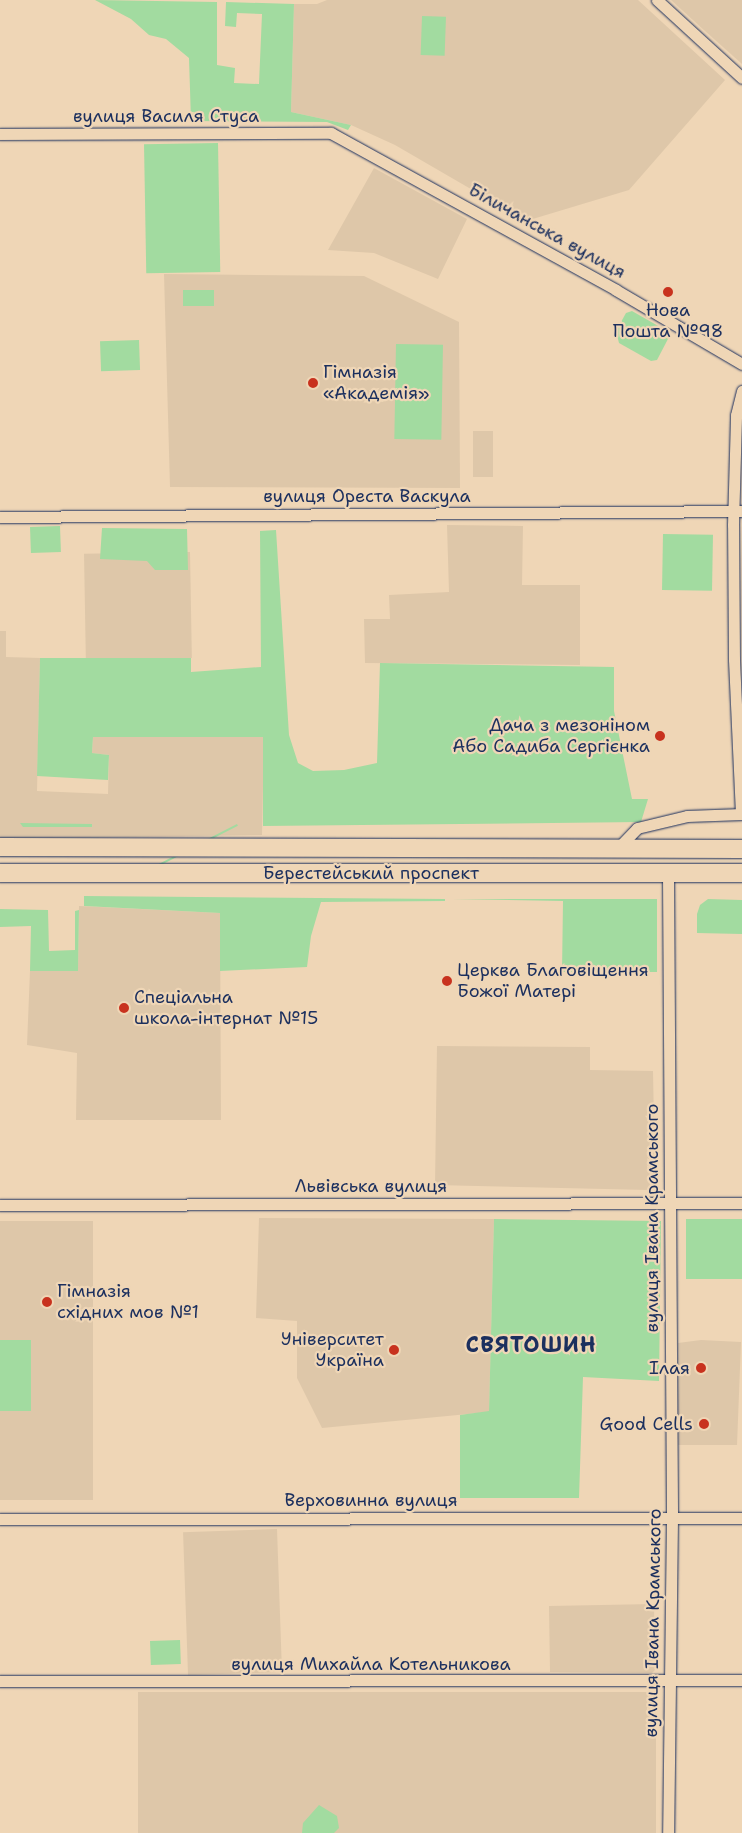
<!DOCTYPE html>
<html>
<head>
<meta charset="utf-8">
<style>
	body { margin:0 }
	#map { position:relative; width:742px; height:1833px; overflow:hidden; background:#efd6b6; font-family:"Shantell Sans",sans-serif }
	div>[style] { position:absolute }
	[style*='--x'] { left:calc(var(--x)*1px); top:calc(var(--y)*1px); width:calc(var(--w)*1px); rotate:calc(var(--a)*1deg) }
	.built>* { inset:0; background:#dec7a9; transform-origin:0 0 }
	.green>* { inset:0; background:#a2dba0; transform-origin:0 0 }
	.roads { filter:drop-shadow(0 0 1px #1b2f5e) drop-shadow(0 0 1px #1b2f5e) }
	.street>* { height:11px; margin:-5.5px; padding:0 5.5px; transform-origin:5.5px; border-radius:5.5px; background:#efd6b6 }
	.primary>* { height:18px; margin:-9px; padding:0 9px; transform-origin:9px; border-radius:9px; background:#efd6b6 }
	.dots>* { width:14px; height:14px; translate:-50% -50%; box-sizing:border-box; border:2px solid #efd6b6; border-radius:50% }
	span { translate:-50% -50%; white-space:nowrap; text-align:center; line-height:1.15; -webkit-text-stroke:4.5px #efd6b6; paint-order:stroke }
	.street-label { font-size:18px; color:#1b2f5e }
	.poi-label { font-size:18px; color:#1b2f5e }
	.left { translate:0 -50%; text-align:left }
	.right { translate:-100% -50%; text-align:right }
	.district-label { font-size:22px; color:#1b2f5e; font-weight:700; letter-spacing:1px }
</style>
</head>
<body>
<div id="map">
	<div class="built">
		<div style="clip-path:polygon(327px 0,638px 0,725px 80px,629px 190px,526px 221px,395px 145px,351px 125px,291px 112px,294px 4px,317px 4px)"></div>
		<div style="clip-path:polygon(671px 0,742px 0,742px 64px,705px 31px)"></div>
		<div style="clip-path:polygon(374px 168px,467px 219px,438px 279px,374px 253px,328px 250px)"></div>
		<div style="clip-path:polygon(164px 274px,364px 276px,459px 322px,460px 488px,170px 487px)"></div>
		<div style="left:473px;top:431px;width:20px;height:46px"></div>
		<div style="clip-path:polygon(447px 525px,523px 526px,522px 585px,580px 585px,580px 665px,365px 663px,364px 619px,390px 619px,389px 595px,449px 592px)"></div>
		<div style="left:190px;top:552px;width:106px;height:106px;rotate:89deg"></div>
		<div style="clip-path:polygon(0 631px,6px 631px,6px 657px,40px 658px,37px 791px,108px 794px,109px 755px,92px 753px,93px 737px,264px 737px,262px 835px,0 839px)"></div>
		<div style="clip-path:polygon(79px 906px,220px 913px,221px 1120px,76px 1120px,77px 1053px,27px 1045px,30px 971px,78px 971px)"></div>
		<div style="clip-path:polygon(437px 1046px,590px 1047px,590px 1070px,653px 1071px,655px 1177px,648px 1190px,435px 1185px)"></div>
		<div style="clip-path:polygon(259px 1218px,494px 1219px,489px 1412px,322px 1428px,297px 1378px,297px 1321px,256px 1318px)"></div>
		<div style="left:0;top:1221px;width:93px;height:279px"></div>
		<div style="clip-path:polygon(701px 1340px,741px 1342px,737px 1445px,678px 1445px,678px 1343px)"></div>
		<div style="left:277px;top:1529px;width:143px;height:94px;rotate:88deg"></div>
		<div style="clip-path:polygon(654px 1604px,655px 1670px,652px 1673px,550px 1672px,549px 1606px)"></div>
		<div style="left:656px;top:1692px;width:141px;height:518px;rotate:90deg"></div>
	</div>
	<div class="green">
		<div style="clip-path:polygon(95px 0,217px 2px,217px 65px,235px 68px,234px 83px,259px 84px,262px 14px,237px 13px,236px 27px,225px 26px,226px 2px,294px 4px,291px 112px,351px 125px,348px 130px,327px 122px,191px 121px,189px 58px,166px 39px,149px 35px,131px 19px)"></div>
		<div style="left:422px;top:16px;width:24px;height:39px;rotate:2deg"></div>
		<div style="left:218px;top:143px;width:129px;height:74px;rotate:89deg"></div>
		<div style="left:183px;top:290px;width:31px;height:16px"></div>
		<div style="clip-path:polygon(632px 311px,667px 331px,669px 337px,657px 360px,651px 361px,619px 343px,616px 331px,626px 313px)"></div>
		<div style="left:139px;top:340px;width:30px;height:39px;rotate:88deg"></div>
		<div style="left:396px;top:344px;width:47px;height:95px;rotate:1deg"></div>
		<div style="left:60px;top:526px;width:26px;height:30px;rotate:88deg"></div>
		<div style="clip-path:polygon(102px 528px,187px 529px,188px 570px,155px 570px,147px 561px,100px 559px)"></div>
		<div style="clip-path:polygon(276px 530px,289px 735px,298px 763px,313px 771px,344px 770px,377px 763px,380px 663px,614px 667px,614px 711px,632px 799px,648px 799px,641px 822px,263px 826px,263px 737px,93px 737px,92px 753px,109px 755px,108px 780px,37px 776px,40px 658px,191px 658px,191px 672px,261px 667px,260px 531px)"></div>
		<div style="left:663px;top:534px;width:50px;height:56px;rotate:1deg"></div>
		<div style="clip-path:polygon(20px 823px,92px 824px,92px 827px,23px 827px)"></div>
		<div style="left:237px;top:824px;width:2px;height:122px;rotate:63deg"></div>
		<div style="clip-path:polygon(84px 896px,445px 899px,445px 901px,321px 902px,311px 936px,307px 967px,220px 971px,220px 913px,84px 906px)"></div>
		<div style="clip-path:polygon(452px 899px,657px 899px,657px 972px,562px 972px,563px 901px)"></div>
		<div style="clip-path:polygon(708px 899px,742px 900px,742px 934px,697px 933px,697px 914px,700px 905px)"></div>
		<div style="clip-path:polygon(0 909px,48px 910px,49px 951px,75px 950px,75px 911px,79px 910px,78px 971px,30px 971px,31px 926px,0 927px)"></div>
		<div style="clip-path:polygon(494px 1219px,661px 1221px,659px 1381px,583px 1377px,579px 1498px,460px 1498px,460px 1415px,489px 1411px)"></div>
		<div style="left:742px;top:1219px;width:60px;height:56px;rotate:90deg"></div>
		<div style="left:0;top:1340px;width:31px;height:71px"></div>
		<div style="left:180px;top:1640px;width:24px;height:30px;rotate:88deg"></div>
		<div style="clip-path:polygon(319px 1805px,337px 1816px,339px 1828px,334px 1833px,302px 1833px,303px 1823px)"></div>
	</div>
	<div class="roads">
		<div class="street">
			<div style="--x:657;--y:0;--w:115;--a:42.5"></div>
			<div style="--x:0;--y:134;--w:331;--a:-0.2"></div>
			<div style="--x:331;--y:133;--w:325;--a:28.8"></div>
			<div style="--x:616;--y:290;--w:146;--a:30.4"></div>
			<div style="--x:0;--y:517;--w:742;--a:-0.46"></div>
			<div style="--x:741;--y:814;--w:155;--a:-92.6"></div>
			<div style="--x:734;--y:659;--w:134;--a:-90.4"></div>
			<div style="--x:733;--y:525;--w:110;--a:-88.4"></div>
			<div style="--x:736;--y:415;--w:25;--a:-76"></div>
			<div style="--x:617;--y:849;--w:29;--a:-46"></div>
			<div style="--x:637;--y:828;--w:51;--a:-13.5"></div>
			<div style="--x:687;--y:816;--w:55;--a:-2.1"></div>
			<div style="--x:668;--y:874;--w:644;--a:89.64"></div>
			<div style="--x:672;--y:1518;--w:315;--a:90.7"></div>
			<div style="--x:0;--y:1205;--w:742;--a:-0.15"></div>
			<div style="--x:0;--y:1519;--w:742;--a:-0.08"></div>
			<div style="--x:0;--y:1681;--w:742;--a:-0.08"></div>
		</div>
		<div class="primary">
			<div style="--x:0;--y:847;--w:742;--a:0.15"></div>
			<div style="--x:0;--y:873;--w:742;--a:0"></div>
		</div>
	</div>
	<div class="dots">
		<div style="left:668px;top:292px;background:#c8321e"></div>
		<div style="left:313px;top:383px;background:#c8321e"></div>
		<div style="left:660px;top:736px;background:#c8321e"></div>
		<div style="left:447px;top:981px;background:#c8321e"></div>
		<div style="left:124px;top:1008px;background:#c8321e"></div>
		<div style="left:47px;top:1302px;background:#c8321e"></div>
		<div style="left:394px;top:1350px;background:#c8321e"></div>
		<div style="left:701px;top:1368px;background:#c8321e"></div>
		<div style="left:704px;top:1424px;background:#c8321e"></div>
	</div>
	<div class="street-label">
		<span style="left:166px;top:116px">вулиця Василя Стуса</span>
		<span style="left:547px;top:231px;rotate:29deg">Біличанська вулиця</span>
		<span style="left:367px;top:496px">вулиця Ореста Васкула</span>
		<span style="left:371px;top:873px">Берестейський проспект</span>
		<span style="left:371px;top:1186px">Львівська вулиця</span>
		<span style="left:652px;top:1218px;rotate:-90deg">вулиця Івана Крамського</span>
		<span style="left:371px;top:1500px">Верховинна вулиця</span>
		<span style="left:653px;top:1623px;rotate:-89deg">вулиця Івана Крамського</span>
		<span style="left:371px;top:1664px">вулиця Михайла Котельникова</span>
	</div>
	<div class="poi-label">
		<span style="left:668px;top:321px">Нова<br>Пошта №98</span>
		<span class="left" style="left:323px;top:383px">Гімназія<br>«Академія»</span>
		<span class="right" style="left:650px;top:736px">Дача з мезоніном<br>Або Садиба Сергієнка</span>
		<span class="left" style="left:457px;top:981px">Церква Благовіщення<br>Божої Матері</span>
		<span class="left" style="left:134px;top:1008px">Спеціальна<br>школа-інтернат №15</span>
		<span class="left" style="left:57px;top:1302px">Гімназія<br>східних мов №1</span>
		<span class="right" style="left:384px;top:1350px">Університет<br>Україна</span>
		<span class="right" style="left:690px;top:1368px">Ілая</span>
		<span class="right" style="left:693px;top:1424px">Good Cells</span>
	</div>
	<div class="district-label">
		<span style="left:531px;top:1345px">СВЯТОШИН</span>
	</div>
</div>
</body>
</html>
